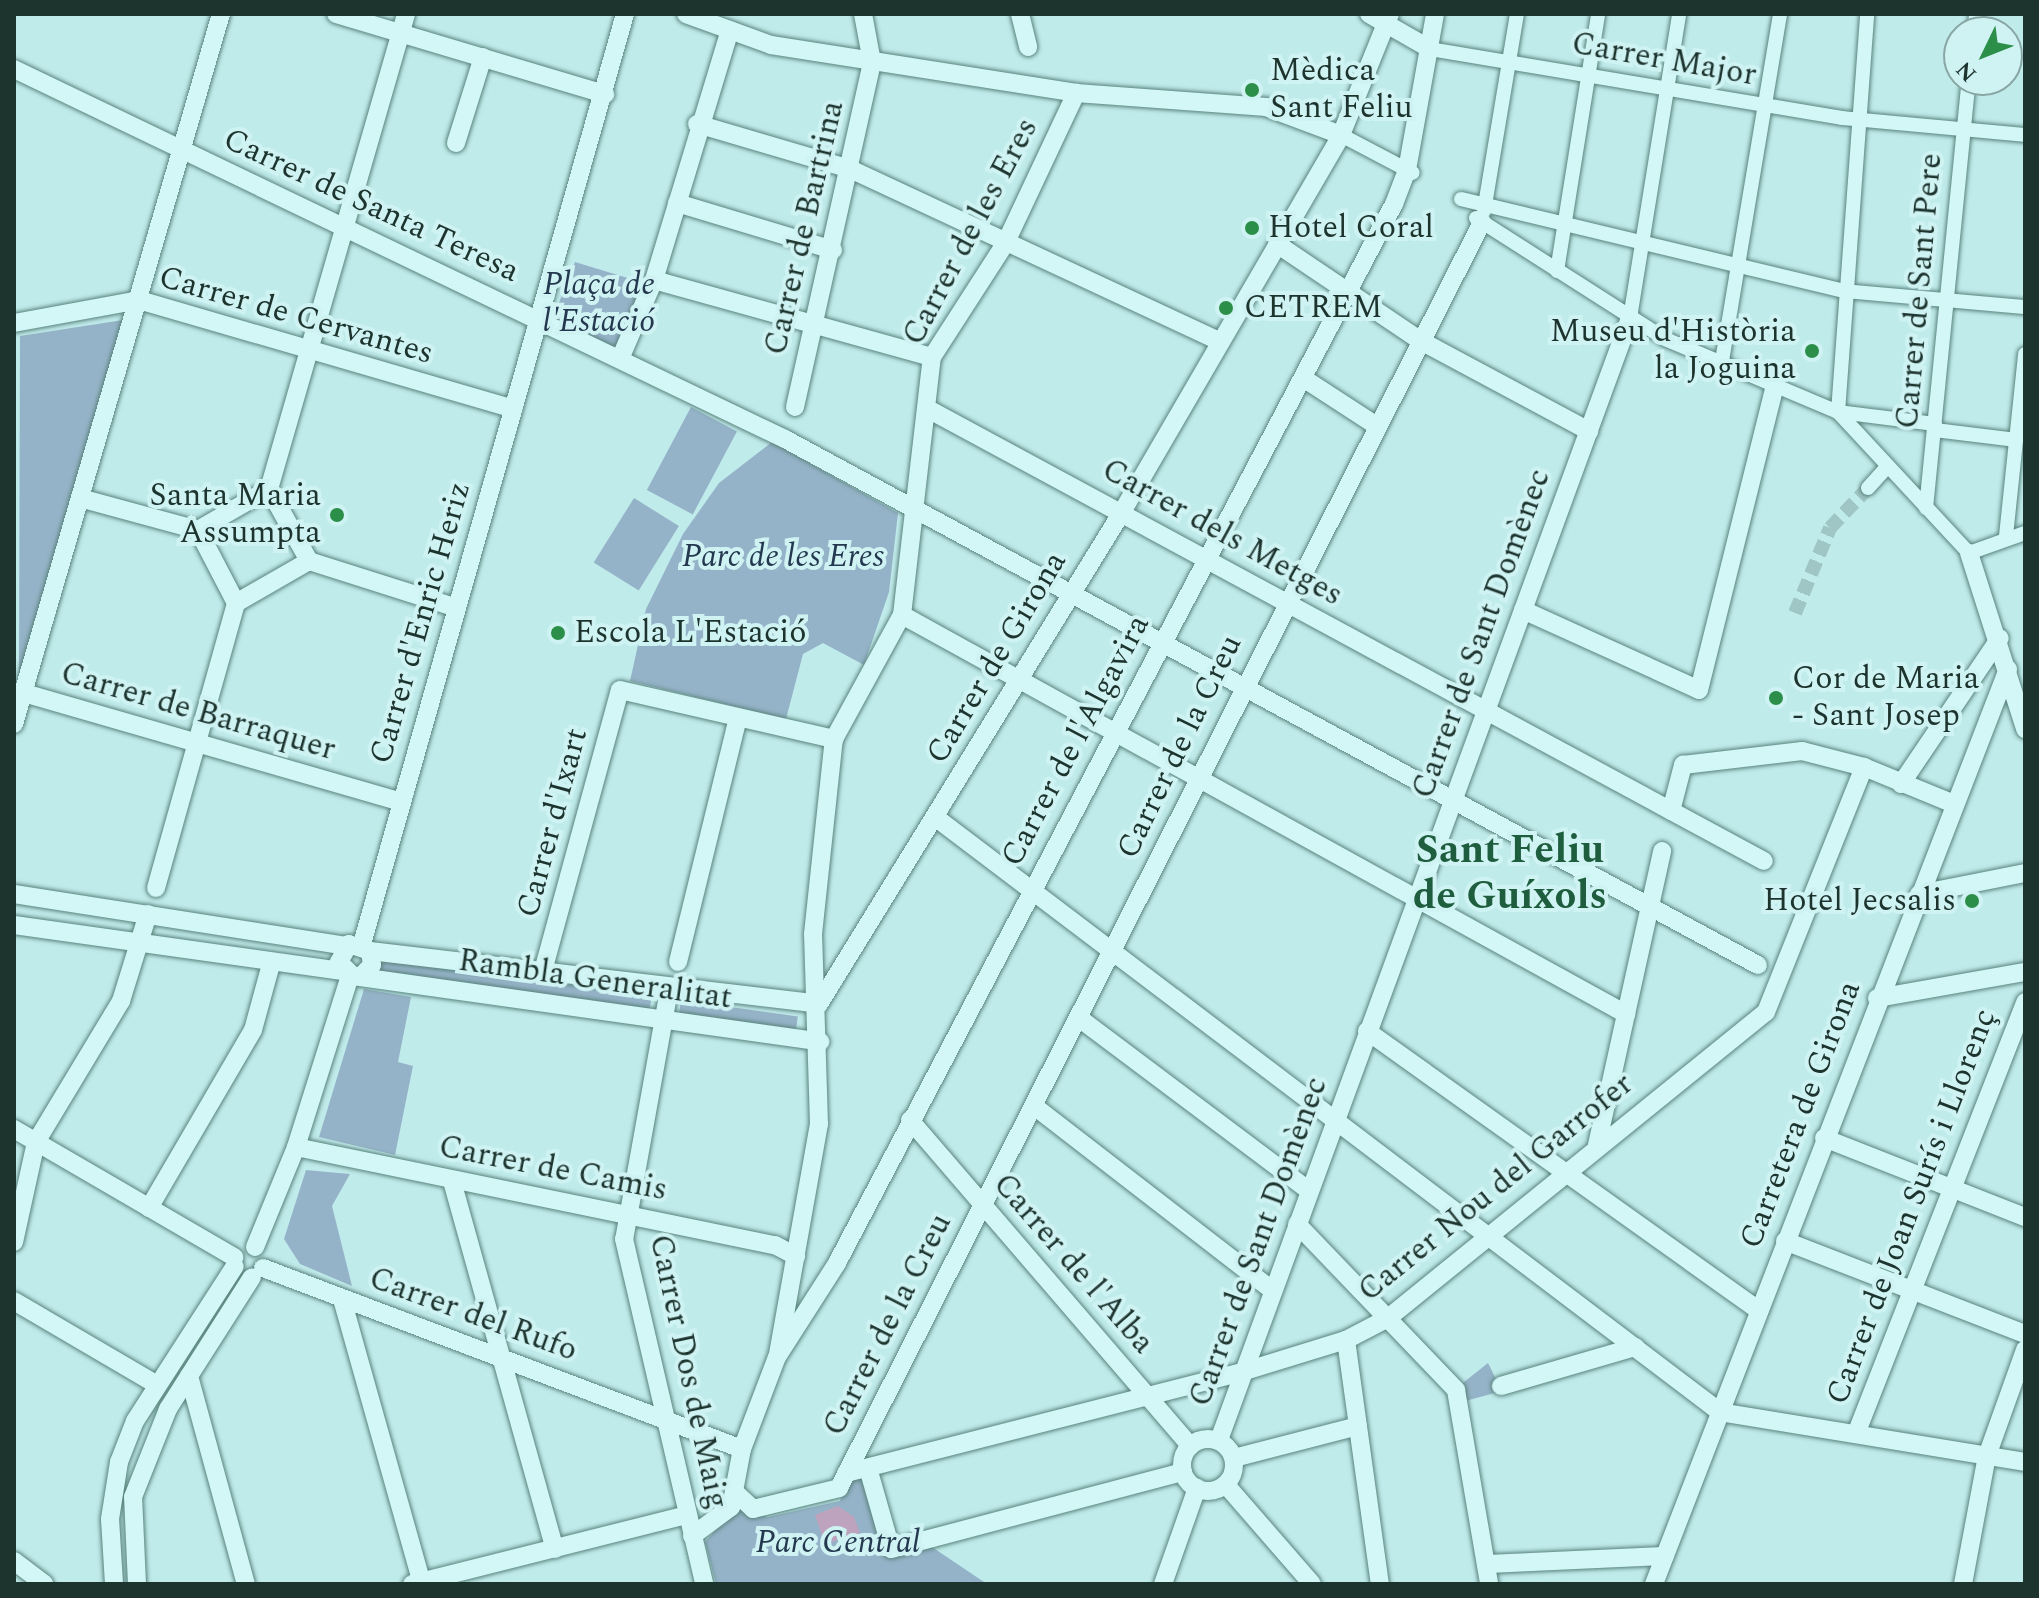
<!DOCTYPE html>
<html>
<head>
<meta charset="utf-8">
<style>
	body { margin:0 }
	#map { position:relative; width:2039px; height:1598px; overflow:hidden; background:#c0ebeb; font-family:Spectral,serif }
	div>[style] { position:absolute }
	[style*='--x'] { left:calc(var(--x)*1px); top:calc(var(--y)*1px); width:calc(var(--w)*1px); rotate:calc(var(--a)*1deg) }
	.green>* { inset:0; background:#95b3c8; transform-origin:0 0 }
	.water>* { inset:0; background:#bda3bd }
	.pedestrian-tunnel>* { height:14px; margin-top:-7px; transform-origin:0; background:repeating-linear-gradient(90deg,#9fc6c5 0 14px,transparent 0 21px) }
	.roads { filter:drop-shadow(0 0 2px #59837c) drop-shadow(0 0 2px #59837c) }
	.pedestrian>* { height:14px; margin:-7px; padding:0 7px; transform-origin:7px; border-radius:7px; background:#d2f7f6 }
	.minor>* { height:18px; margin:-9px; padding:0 9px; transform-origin:9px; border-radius:9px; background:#d2f7f6 }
	.minor>.ring { margin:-9px; padding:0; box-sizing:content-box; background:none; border:18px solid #d2f7f6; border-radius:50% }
	.dots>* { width:22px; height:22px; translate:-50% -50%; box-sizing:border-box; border:4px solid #cff3f3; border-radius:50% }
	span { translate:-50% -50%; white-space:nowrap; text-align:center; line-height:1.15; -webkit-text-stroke:8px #cff3f3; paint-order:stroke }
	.street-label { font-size:32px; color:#1d332e }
	.poi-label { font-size:32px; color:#1d332e }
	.left { translate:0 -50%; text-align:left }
	.right { translate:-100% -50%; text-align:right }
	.park-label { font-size:32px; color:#24384f; font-style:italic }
	.district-label { font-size:40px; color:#1e5e3e; font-weight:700 }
	.frame { position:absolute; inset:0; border:16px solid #1d332e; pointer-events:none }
	.north { position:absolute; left:1943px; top:16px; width:80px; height:80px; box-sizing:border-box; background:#cff3f3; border:2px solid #88a6a4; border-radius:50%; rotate:227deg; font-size:22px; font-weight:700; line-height:32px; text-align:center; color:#1d332e }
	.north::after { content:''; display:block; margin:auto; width:28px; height:36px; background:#2c8f49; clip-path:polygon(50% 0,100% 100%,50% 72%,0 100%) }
</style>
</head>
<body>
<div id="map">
	<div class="green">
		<div style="clip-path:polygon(575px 262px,644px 283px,619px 350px,553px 318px)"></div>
		<div style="clip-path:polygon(123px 320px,19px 677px,20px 336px)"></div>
		<div style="left:691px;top:407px;width:52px;height:94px;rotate:28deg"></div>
		<div style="clip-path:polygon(772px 442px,898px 513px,889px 592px,864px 665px,823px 643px,803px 654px,786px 719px,630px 681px,646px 609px,683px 534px,719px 483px)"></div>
		<div style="left:634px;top:498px;width:53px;height:76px;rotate:32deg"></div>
		<div style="left:379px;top:954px;width:276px;height:18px;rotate:9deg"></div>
		<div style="clip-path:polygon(364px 989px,411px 997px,398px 1062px,413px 1066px,395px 1155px,319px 1137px)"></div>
		<div style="left:681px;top:1000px;width:118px;height:16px;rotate:8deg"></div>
		<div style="clip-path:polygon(306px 1170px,350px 1174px,332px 1206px,352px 1286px,300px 1264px,284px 1239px)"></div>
		<div style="clip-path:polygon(1488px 1363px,1502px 1391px,1458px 1403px,1454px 1390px)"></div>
		<div style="clip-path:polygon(864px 1474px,885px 1551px,929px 1545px,987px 1584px,716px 1584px,705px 1542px,736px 1508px,768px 1517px,840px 1501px,847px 1478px)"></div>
	</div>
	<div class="water">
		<div style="clip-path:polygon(838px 1506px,854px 1517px,860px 1533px,825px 1544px,815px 1515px)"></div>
	</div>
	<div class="pedestrian-tunnel">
		<div style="--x:1795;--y:613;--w:92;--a:-67.6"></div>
		<div style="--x:1830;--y:528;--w:55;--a:-46.5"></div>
	</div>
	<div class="roads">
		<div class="pedestrian">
			<div style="--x:1975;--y:32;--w:18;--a:-87"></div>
			<div style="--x:1430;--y:49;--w:418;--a:9.5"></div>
			<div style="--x:1842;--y:118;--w:184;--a:5.3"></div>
			<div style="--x:1341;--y:135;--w:81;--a:27.8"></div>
			<div style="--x:1461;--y:199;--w:394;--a:13.5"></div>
			<div style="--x:1844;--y:291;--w:182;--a:5.1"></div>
			<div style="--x:1484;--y:211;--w:200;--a:-80.5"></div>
			<div style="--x:1476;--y:218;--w:224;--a:32.6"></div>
			<div style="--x:1665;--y:339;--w:188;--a:22.9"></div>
			<div style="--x:1838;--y:412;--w:399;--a:-85.8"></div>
			<div style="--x:1557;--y:271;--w:260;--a:-80.9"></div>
			<div style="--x:1630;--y:318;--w:308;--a:-80.8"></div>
			<div style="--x:1721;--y:367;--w:358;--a:-80.5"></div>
			<div style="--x:1935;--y:424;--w:98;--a:-172.9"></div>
			<div style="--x:1838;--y:412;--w:192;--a:47.1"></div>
			<div style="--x:1969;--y:553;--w:59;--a:-19.7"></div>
			<div style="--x:1935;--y:430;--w:82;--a:7"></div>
			<div style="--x:1868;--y:488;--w:28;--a:-48"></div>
			<div style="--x:1926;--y:508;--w:430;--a:-84.3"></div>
			<div style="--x:2006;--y:536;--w:183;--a:-84"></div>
		</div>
		<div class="minor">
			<div style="--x:336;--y:14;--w:281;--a:16.6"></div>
			<div style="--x:686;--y:14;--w:90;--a:20"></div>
			<div style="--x:771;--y:45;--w:309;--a:8.9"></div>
			<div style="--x:1076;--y:93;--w:191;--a:4.2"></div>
			<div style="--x:1266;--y:107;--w:80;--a:20.5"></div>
			<div style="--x:1020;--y:14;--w:34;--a:76"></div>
			<div style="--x:1369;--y:14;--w:70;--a:29.8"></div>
			<div style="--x:14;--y:69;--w:855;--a:25.64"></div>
			<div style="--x:785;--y:439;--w:1106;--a:28.4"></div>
			<div style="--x:697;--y:124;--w:159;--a:16.4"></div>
			<div style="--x:850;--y:169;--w:409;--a:25"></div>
			<div style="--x:456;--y:143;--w:90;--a:-72.6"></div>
			<div style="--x:677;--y:203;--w:163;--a:16.8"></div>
			<div style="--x:1277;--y:244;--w:174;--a:34"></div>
			<div style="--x:1421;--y:341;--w:191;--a:28.2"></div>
			<div style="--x:654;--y:280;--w:288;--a:15.5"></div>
			<div style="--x:14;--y:323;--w:127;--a:-10.4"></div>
			<div style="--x:139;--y:300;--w:390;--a:16.2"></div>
			<div style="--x:620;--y:359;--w:86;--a:-66.7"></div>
			<div style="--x:654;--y:280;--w:261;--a:-73.1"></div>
			<div style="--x:1303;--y:378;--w:88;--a:33"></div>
			<div style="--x:795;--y:407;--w:353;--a:-77.4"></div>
			<div style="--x:872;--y:62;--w:49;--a:-100.6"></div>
			<div style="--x:928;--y:409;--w:950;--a:28.4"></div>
			<div style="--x:269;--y:489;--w:494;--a:-73.9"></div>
			<div style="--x:269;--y:489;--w:82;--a:60.9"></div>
			<div style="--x:309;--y:561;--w:84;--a:150.1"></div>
			<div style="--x:236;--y:603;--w:82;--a:-117.5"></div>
			<div style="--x:198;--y:530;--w:82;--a:-30"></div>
			<div style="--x:80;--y:498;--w:122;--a:15.2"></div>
			<div style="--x:1969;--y:553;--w:185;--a:72.3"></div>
			<div style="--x:309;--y:561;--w:155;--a:17.6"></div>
			<div style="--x:1523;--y:610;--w:193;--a:24.4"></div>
			<div style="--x:1699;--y:690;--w:310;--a:-76"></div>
			<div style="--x:902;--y:615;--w:827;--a:28.86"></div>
			<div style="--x:24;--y:693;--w:393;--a:16.1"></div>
			<div style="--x:14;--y:724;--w:740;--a:-73.75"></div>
			<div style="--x:1901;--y:784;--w:176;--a:-55.9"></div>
			<div style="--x:1671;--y:811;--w:48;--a:-75.4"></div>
			<div style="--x:1683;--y:765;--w:120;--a:-6.7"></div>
			<div style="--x:1802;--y:751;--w:64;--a:14.5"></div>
			<div style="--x:1864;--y:767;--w:97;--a:22.3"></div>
			<div style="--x:935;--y:817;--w:985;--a:37.16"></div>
			<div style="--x:1720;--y:1412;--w:309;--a:9.3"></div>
			<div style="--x:156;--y:888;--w:296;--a:-74.3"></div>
			<div style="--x:14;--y:894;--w:336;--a:8.9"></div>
			<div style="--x:1919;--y:894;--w:108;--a:-11.2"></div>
			<div style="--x:14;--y:925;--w:332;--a:8"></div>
			<div style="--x:362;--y:944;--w:966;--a:-74.21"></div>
			<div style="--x:370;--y:951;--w:452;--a:6.7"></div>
			<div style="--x:678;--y:962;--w:247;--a:-76.2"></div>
			<div style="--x:543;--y:971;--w:291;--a:-74.7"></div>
			<div style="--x:620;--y:690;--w:220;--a:12.9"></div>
			<div style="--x:362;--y:975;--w:14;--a:-45"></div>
			<div style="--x:372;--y:965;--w:14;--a:-98"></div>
			<div style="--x:370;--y:951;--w:22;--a:-162"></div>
			<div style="--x:349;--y:944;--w:21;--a:119"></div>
			<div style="--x:339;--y:962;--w:20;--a:45"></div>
			<div style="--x:353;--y:976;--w:472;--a:8"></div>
			<div style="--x:669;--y:990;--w:253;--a:100.2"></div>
			<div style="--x:624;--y:1239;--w:354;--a:76.9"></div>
			<div style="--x:1877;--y:998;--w:150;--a:-10"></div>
			<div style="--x:819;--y:1004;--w:578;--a:-58.37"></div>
			<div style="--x:1122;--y:512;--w:436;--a:-59.8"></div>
			<div style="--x:1341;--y:135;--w:131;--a:-68"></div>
			<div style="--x:1079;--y:1018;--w:288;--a:36.9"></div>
			<div style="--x:1367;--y:1031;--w:482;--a:35.5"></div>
			<div style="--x:1034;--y:1106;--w:301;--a:37.7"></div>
			<div style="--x:910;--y:1120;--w:430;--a:49.3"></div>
			<div style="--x:14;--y:1129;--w:255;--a:30.2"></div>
			<div style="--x:1824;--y:1138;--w:216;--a:21.5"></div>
			<div style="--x:1597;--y:1145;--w:301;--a:-77.5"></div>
			<div style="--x:296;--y:1147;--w:489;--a:11.6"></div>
			<div style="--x:775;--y:1245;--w:24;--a:28"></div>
			<div style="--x:452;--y:1181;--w:382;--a:74.4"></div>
			<div style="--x:149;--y:1208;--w:206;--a:-59.7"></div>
			<div style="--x:253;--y:1030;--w:68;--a:-74.7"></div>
			<div style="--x:1297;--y:1224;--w:230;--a:46.2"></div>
			<div style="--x:1456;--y:1390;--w:197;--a:80.3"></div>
			<div style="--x:1785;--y:1241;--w:257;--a:21.2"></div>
			<div style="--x:14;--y:1242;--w:102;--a:-77.6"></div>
			<div style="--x:36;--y:1142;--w:165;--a:-58.9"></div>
			<div style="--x:121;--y:1001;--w:91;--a:-72.8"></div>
			<div style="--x:255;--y:1247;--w:108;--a:-67.7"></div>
			<div style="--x:296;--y:1147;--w:179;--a:-72.5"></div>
			<div style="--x:263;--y:1268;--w:512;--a:20.7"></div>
			<div style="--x:342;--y:1299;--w:296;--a:74.3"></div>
			<div style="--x:14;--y:1301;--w:166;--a:30.4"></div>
			<div style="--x:1346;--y:1340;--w:246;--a:82.1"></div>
			<div style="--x:778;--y:1354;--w:234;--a:-79.9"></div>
			<div style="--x:819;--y:1124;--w:190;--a:-91.8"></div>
			<div style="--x:813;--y:934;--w:196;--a:-83.9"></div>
			<div style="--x:834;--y:739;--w:141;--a:-61.3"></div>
			<div style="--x:902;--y:615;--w:260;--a:-83.4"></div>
			<div style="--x:932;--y:357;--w:137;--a:-57.2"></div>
			<div style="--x:1006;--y:242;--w:165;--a:-64.8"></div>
			<div style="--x:189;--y:1376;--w:216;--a:74.7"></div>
			<div style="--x:1501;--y:1386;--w:140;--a:-16.2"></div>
			<div style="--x:1856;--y:1434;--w:464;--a:-68.6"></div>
			<div class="ring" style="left:1182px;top:1439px;width:34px;height:34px"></div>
			<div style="--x:1219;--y:1440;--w:1195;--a:-69.88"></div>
			<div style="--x:1234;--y:1458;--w:128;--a:-14.5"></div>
			<div style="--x:868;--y:1468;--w:84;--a:74.1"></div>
			<div style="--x:891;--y:1549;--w:302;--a:-14.8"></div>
			<div style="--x:846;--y:1473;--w:409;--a:-14.3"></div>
			<div style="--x:1242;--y:1372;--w:109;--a:-17.1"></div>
			<div style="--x:1346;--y:1340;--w:47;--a:-27.6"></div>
			<div style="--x:1388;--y:1318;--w:486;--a:-39"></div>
			<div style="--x:1766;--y:1012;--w:264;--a:-68.2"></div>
			<div style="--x:1226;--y:1485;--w:131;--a:49"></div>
			<div style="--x:737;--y:1494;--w:22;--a:43"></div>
			<div style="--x:753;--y:1509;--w:89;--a:-13.7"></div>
			<div style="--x:839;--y:1488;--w:1420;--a:-63.07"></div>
			<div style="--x:692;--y:1536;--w:49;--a:-36.6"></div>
			<div style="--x:731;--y:1507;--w:59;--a:-79.3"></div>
			<div style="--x:742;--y:1449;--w:98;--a:-69.2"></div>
			<div style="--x:777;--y:1357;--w:112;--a:-57.4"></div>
			<div style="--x:837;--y:1263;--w:1197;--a:-62.26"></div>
			<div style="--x:1394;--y:204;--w:36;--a:-69"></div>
			<div style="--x:1407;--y:170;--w:158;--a:-79.8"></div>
			<div style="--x:14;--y:1561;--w:38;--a:37"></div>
			<div style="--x:1486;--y:1564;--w:179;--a:-2.6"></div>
			<div style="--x:114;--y:1584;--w:65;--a:-93.5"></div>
			<div style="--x:110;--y:1519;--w:58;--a:-81"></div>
			<div style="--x:119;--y:1462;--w:44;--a:-68.7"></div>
			<div style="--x:135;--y:1421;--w:184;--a:-57.2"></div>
			<div style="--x:137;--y:1584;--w:87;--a:-92.6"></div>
			<div style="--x:133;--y:1497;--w:95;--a:-68.3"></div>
			<div style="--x:168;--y:1409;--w:156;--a:-57.5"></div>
			<div style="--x:412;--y:1584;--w:283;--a:-14.1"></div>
			<div style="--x:1163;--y:1584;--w:102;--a:-70.5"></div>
			<div style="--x:1654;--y:1584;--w:981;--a:-68.85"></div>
			<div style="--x:1963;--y:1584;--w:130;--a:-79.4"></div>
			<div style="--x:1987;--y:1456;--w:113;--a:-70.3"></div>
		</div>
	</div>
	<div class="dots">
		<div style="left:1252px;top:90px;background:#2c8f49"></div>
		<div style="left:1252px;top:228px;background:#2c8f49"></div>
		<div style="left:1226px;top:308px;background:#2c8f49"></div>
		<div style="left:1812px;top:351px;background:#2c8f49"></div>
		<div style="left:337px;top:515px;background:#2c8f49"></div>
		<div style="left:558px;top:633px;background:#2c8f49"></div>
		<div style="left:1776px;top:698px;background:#2c8f49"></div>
		<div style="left:1972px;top:901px;background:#2c8f49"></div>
	</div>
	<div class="street-label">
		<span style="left:1664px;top:60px;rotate:10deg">Carrer Major</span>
		<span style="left:371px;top:206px;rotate:25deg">Carrer de Santa Teresa</span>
		<span style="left:805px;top:228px;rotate:-77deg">Carrer de Bartrina</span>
		<span style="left:971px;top:232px;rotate:-62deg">Carrer de les Eres</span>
		<span style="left:1920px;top:291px;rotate:-85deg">Carrer de Sant Pere</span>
		<span style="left:296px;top:316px;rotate:16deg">Carrer de Cervantes</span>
		<span style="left:1222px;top:533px;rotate:29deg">Carrer dels Metges</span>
		<span style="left:421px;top:623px;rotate:-74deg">Carrer d'Enric Heriz</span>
		<span style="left:1482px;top:634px;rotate:-70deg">Carrer de Sant Domènec</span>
		<span style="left:997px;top:658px;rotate:-59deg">Carrer de Girona</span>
		<span style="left:198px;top:712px;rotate:16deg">Carrer de Barraquer</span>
		<span style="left:1076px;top:741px;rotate:-62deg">Carrer de l'Algavira</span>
		<span style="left:1180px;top:747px;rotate:-64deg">Carrer de la Creu</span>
		<span style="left:553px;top:823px;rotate:-75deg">Carrer d'Ixart</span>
		<span style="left:595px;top:980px;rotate:8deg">Rambla Generalitat</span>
		<span style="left:1801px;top:1115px;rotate:-69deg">Carretera de Girona</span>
		<span style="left:553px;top:1169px;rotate:11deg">Carrer de Camis</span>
		<span style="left:1496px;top:1188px;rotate:-39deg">Carrer Nou del Garrofer</span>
		<span style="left:1912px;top:1207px;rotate:-69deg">Carrer de Joan Surís i Llorenç</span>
		<span style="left:1259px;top:1242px;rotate:-70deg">Carrer de Sant Domènec</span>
		<span style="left:1073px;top:1264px;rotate:49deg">Carrer de l'Alba</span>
		<span style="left:473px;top:1315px;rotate:20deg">Carrer del Rufo</span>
		<span style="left:888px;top:1325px;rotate:-63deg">Carrer de la Creu</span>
		<span style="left:688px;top:1372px;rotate:78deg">Carrer Dos de Maig</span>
	</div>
	<div class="poi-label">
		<span class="left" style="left:1270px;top:90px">Mèdica<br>Sant Feliu</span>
		<span class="left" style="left:1268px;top:228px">Hotel Coral</span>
		<span class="left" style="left:1244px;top:308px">CETREM</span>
		<span class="right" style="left:1796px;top:351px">Museu d'Història<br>la Joguina</span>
		<span class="right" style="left:321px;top:515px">Santa Maria<br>Assumpta</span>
		<span class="left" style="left:574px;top:633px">Escola L'Estació</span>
		<span class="left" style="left:1792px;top:698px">Cor de Maria<br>- Sant Josep</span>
		<span class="right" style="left:1956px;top:901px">Hotel Jecsalis</span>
	</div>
	<div class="park-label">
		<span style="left:599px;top:304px">Plaça de<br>l'Estació</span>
		<span style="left:783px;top:557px">Parc de les Eres</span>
		<span style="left:838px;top:1543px">Parc Central</span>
	</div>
	<div class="district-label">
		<span style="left:1510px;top:874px">Sant Feliu<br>de Guíxols</span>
	</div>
	<div class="frame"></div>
	<div class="north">N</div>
</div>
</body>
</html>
